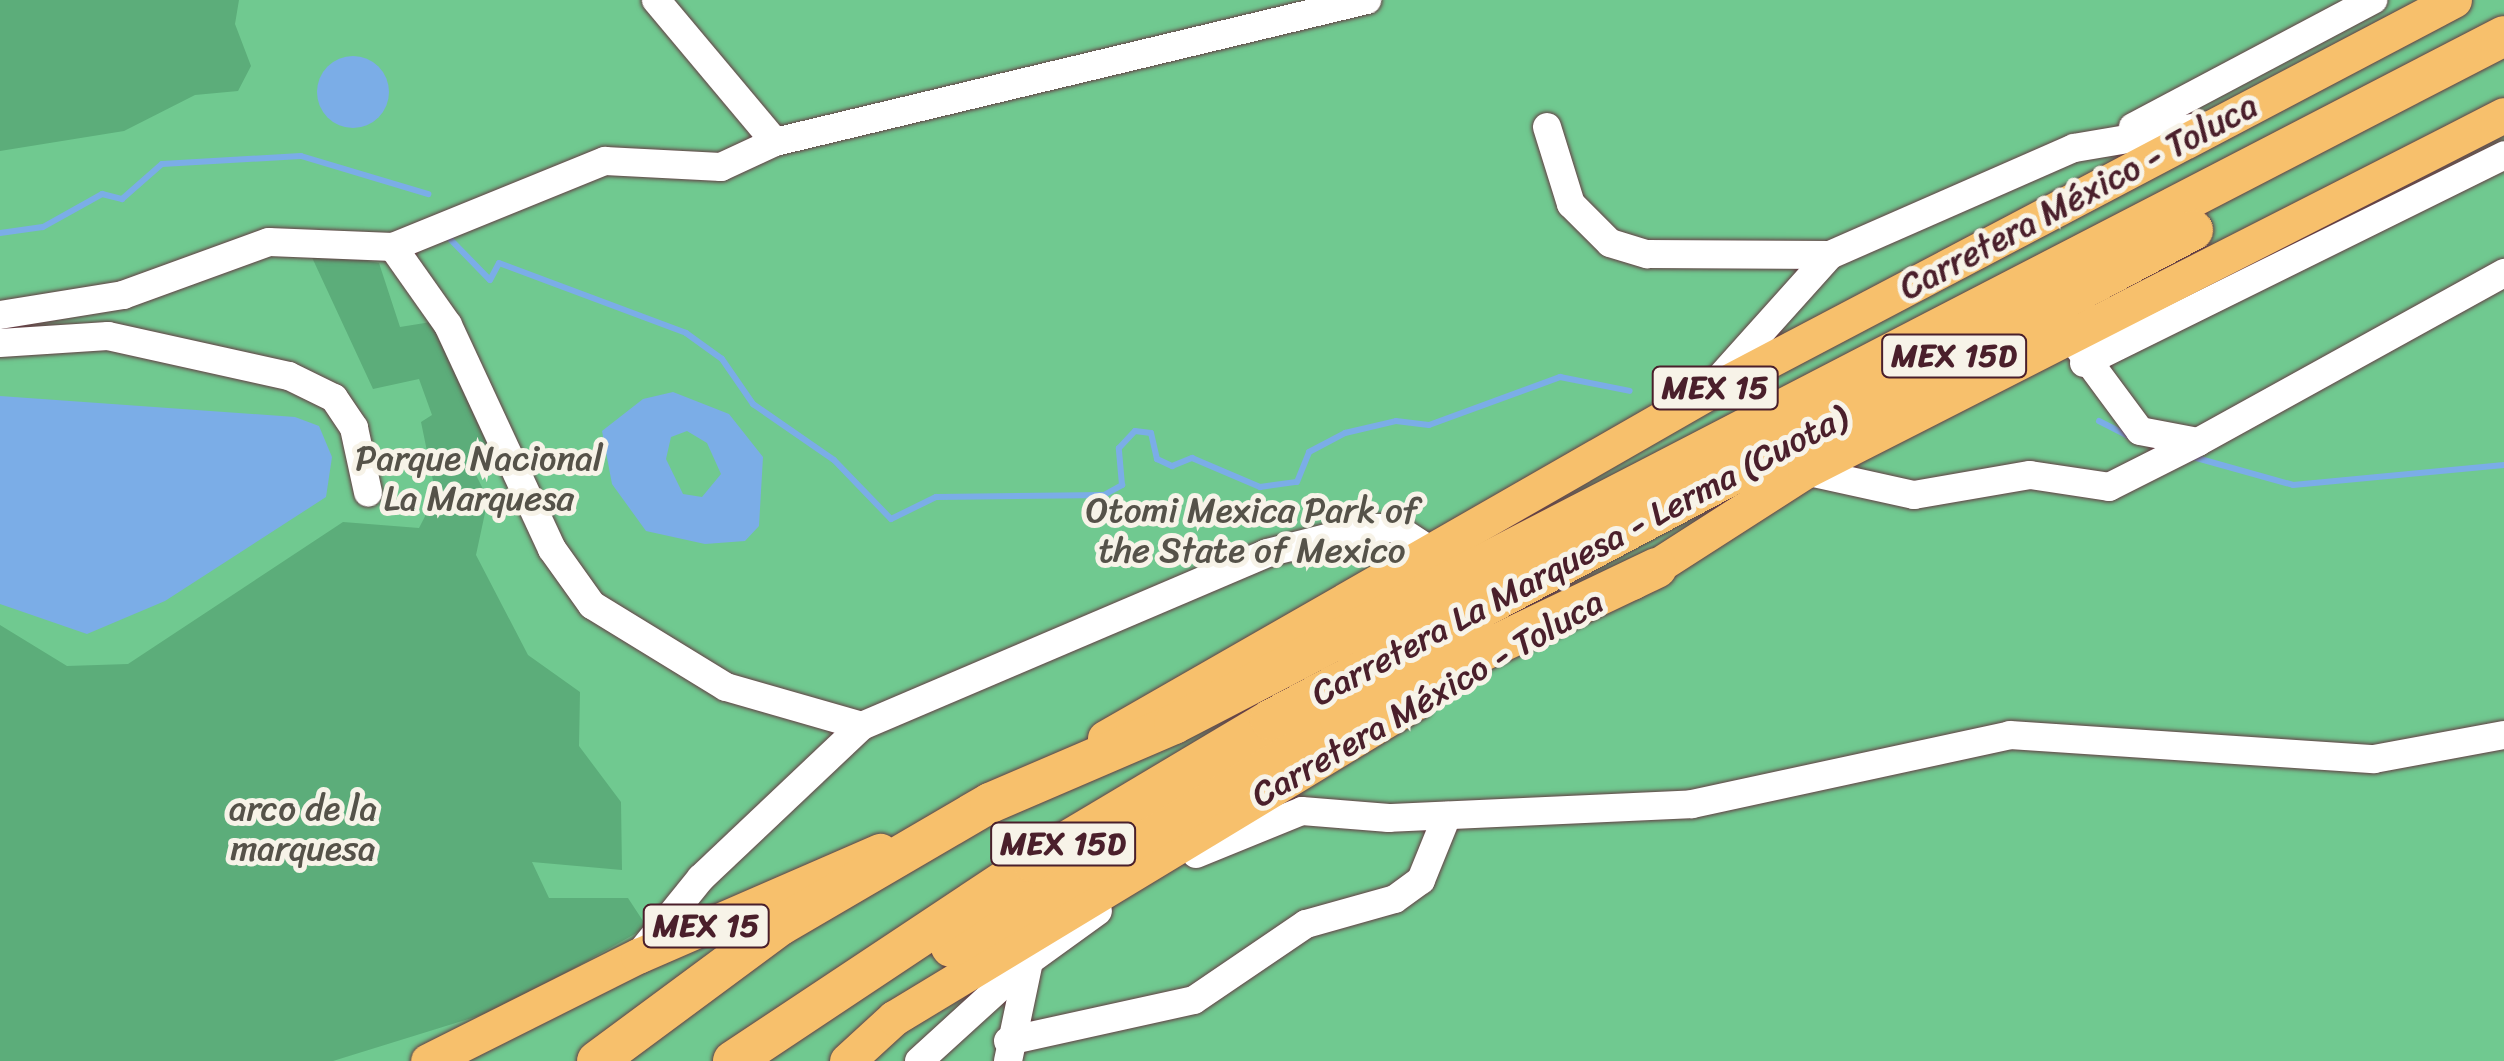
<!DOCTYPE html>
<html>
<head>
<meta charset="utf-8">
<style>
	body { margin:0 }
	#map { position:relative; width:2504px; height:1061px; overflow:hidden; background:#f4e2c8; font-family:Sriracha,sans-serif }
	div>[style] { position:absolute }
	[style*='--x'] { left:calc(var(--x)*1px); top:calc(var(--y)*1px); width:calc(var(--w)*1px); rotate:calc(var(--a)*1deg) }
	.green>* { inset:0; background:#70c990; transform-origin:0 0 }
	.forest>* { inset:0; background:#5cad7a }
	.water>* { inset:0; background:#7bade7 }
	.round { border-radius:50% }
	.stream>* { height:6px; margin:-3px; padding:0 3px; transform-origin:3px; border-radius:3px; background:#7bade7 }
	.roads { filter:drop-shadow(0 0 2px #643c43) drop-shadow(0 0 2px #643c43) }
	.minor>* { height:28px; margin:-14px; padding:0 14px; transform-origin:14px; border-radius:14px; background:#fff }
	.major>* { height:35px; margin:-17.5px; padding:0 17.5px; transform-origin:17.5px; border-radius:17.5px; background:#f7c06c }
	.highway>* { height:40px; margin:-20px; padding:0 20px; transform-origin:20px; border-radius:20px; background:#f7c06c }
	span { translate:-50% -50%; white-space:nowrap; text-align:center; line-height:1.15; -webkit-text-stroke:10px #f7f3e8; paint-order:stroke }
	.shield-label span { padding:2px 8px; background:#f7f3e8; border:2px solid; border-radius:8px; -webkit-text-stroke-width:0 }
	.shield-label { font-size:32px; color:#4a1f2b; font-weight:700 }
	.street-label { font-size:35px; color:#4a1f2b }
	.park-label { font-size:35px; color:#555249 }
</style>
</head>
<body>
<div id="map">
	<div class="green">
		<div style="left:0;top:0;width:2504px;height:1061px"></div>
	</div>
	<div class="forest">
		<div style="clip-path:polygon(0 0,239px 0,235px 24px,251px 66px,238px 91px,195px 95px,124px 131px,0 151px)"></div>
		<div style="clip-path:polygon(309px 251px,379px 263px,400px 327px,431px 322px,498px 451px,470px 463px,488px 499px,476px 555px,528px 655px,580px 692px,579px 746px,621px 802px,622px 870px,532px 862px,549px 898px,628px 898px,647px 927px,504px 1008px,333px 1061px,0 1061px,0 625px,67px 666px,128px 664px,343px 522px,419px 528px,436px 495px,421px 422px,432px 415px,419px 379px,373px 389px)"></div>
	</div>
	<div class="water">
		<div class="round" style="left:317px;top:56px;width:72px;height:72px"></div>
		<div style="clip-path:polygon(evenodd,673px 392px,729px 414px,763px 457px,759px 526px,745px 541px,705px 544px,646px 531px,612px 484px,602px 431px,643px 399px,673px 392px,687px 431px,707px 443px,721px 474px,702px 497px,683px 494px,666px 459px,671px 437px,687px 431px)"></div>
		<div style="clip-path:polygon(0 396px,295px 417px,319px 426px,332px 457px,326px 497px,165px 601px,87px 634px,0 604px)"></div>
	</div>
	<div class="stream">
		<div style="--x:0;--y:233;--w:43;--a:-7.9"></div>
		<div style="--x:43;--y:227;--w:68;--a:-29.2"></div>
		<div style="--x:102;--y:194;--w:21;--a:14"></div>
		<div style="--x:122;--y:199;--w:53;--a:-41.2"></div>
		<div style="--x:162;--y:164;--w:139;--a:-3.3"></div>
		<div style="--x:301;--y:156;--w:133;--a:16.7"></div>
		<div style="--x:450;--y:239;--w:57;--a:45.7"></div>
		<div style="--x:490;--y:280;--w:19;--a:-62"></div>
		<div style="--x:499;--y:263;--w:200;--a:20.5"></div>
		<div style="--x:686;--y:333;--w:44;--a:35.8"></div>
		<div style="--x:722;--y:359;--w:55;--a:55.4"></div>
		<div style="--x:753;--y:404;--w:98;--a:34.7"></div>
		<div style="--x:834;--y:460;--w:82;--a:46"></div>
		<div style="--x:891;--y:519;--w:50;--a:-26.1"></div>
		<div style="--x:936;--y:497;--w:168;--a:-0.7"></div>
		<div style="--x:1104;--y:495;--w:21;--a:-29"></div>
		<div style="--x:1122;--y:485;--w:37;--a:-95"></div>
		<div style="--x:1119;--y:448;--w:23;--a:-47"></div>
		<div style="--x:1135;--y:431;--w:16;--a:7"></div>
		<div style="--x:1151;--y:433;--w:27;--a:77"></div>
		<div style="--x:1157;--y:459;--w:17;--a:25"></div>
		<div style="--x:1172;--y:466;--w:22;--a:-22"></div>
		<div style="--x:1192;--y:458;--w:74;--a:23.1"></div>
		<div style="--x:1260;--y:487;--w:37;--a:-8"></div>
		<div style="--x:1297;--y:482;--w:32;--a:-68"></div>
		<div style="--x:1309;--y:452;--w:41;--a:-27.8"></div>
		<div style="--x:1345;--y:433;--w:52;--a:-13.2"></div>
		<div style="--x:1396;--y:421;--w:33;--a:7"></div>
		<div style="--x:1429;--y:425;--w:140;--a:-20.1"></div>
		<div style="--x:1560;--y:377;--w:71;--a:11.3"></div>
		<div style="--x:2099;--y:421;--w:38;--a:27"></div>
		<div style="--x:2193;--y:457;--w:104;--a:15.6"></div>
		<div style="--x:2293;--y:485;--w:212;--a:-5.4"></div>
	</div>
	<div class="roads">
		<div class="minor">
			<div style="--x:656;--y:0;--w:185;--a:50"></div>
			<div style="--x:1547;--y:127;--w:81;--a:72.7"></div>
			<div style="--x:1571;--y:204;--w:55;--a:45"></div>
			<div style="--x:1610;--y:243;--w:39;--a:17"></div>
			<div style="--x:1647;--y:254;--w:183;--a:0.3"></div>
			<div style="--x:2133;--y:127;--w:272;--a:-27.9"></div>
			<div style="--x:393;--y:247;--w:95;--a:54.8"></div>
			<div style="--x:448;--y:325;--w:247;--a:65.1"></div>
			<div style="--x:552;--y:549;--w:69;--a:54.5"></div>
			<div style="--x:592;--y:605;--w:157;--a:31.5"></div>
			<div style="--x:726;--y:687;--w:141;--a:16"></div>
			<div style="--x:0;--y:315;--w:125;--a:-9.2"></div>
			<div style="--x:123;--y:295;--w:155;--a:-20"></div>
			<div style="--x:269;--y:242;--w:124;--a:2.3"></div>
			<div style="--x:393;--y:247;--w:229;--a:-22.1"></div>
			<div style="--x:605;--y:161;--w:116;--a:3"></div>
			<div style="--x:721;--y:167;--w:60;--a:-24.8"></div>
			<div style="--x:775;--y:142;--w:609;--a:-13.49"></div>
			<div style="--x:2069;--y:335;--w:119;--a:53.5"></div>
			<div style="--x:2140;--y:431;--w:59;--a:10.7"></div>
			<div style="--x:2198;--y:442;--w:350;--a:-28.9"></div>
			<div style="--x:0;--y:343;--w:108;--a:-3.7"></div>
			<div style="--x:108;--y:336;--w:185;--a:12.5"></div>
			<div style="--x:289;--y:376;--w:50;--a:26.1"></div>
			<div style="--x:334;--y:398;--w:36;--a:56"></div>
			<div style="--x:354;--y:428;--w:66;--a:77.7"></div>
			<div style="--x:2084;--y:363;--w:469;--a:-26.3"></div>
			<div style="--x:1708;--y:391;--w:183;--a:-48.1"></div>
			<div style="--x:1830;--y:255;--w:266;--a:-23.7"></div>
			<div style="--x:2074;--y:148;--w:132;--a:-9.6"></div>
			<div style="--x:1805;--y:471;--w:112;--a:12.4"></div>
			<div style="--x:1914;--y:495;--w:118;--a:-9.8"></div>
			<div style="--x:2030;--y:475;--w:80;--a:8.6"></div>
			<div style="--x:2109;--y:487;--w:100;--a:-26.8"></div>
			<div style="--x:1196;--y:854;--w:114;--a:-22.1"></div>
			<div style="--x:1302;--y:811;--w:87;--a:4.6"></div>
			<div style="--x:1389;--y:818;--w:303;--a:-2.6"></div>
			<div style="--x:1692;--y:804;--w:325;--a:-12.2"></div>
			<div style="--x:2010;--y:735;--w:365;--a:3.8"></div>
			<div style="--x:2374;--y:759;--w:132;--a:-10.5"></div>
			<div style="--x:638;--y:956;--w:100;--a:-51.1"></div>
			<div style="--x:701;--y:878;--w:221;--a:-43.4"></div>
			<div style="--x:862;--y:726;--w:440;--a:-23.1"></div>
			<div style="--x:1267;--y:553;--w:102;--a:-14.2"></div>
			<div style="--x:1366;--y:528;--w:30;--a:0"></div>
			<div style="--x:1396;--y:528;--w:42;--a:33.3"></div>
			<div style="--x:1008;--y:1041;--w:190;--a:-12.4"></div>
			<div style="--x:1194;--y:1000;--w:135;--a:-34.2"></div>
			<div style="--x:1306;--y:924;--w:92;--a:-15.7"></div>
			<div style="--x:1395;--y:899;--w:32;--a:-36"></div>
			<div style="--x:1421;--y:880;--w:69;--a:-67.9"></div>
			<div style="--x:919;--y:1061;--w:149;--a:-42.3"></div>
			<div style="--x:1008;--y:1061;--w:102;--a:-78.1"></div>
			<div style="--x:1029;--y:961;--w:85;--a:-35.9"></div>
		</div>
		<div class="major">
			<div style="--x:1632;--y:582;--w:206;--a:-32.7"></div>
			<div style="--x:1805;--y:471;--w:784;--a:-26.99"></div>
			<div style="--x:1105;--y:738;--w:694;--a:-29.82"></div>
			<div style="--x:1707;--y:393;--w:844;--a:-27.75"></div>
			<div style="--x:428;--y:1061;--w:235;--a:-26.6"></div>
			<div style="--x:638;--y:956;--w:264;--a:-23.5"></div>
			<div style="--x:847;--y:1061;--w:64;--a:-42.5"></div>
			<div style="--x:894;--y:1018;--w:610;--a:-31.19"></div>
		</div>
		<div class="highway">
			<div style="--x:951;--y:947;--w:451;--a:-30.4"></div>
			<div style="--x:1340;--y:719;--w:351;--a:-25.5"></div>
			<div style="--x:597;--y:1061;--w:229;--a:-36.5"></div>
			<div style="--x:781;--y:925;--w:242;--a:-30.3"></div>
			<div style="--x:990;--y:803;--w:200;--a:-23.2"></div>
			<div style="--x:1174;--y:724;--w:1497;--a:-27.35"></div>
			<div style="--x:733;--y:1061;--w:359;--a:-33.6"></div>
			<div style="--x:1032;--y:862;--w:277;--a:-30.8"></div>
			<div style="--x:1270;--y:720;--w:1045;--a:-27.96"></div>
		</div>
	</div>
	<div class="shield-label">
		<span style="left:1954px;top:356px">MEX 15D</span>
		<span style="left:1715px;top:388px">MEX 15</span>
		<span style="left:1063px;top:844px">MEX 15D</span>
		<span style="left:706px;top:926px">MEX 15</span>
	</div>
	<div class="street-label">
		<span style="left:2078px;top:196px;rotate:-28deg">Carretera México - Toluca</span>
		<span style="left:1579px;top:555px;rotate:-28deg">Carretera La Marquesa - Lerma (Cuota)</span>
		<span style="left:1427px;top:698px;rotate:-30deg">Carretera México - Toluca</span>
	</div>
	<div class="park-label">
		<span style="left:479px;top:478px">Parque Nacional<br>La Marquesa</span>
		<span style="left:1252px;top:530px">Otomi Mexica Park of<br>the State of Mexico</span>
		<span style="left:303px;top:828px">arco de la<br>marquesa</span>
	</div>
</div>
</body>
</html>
